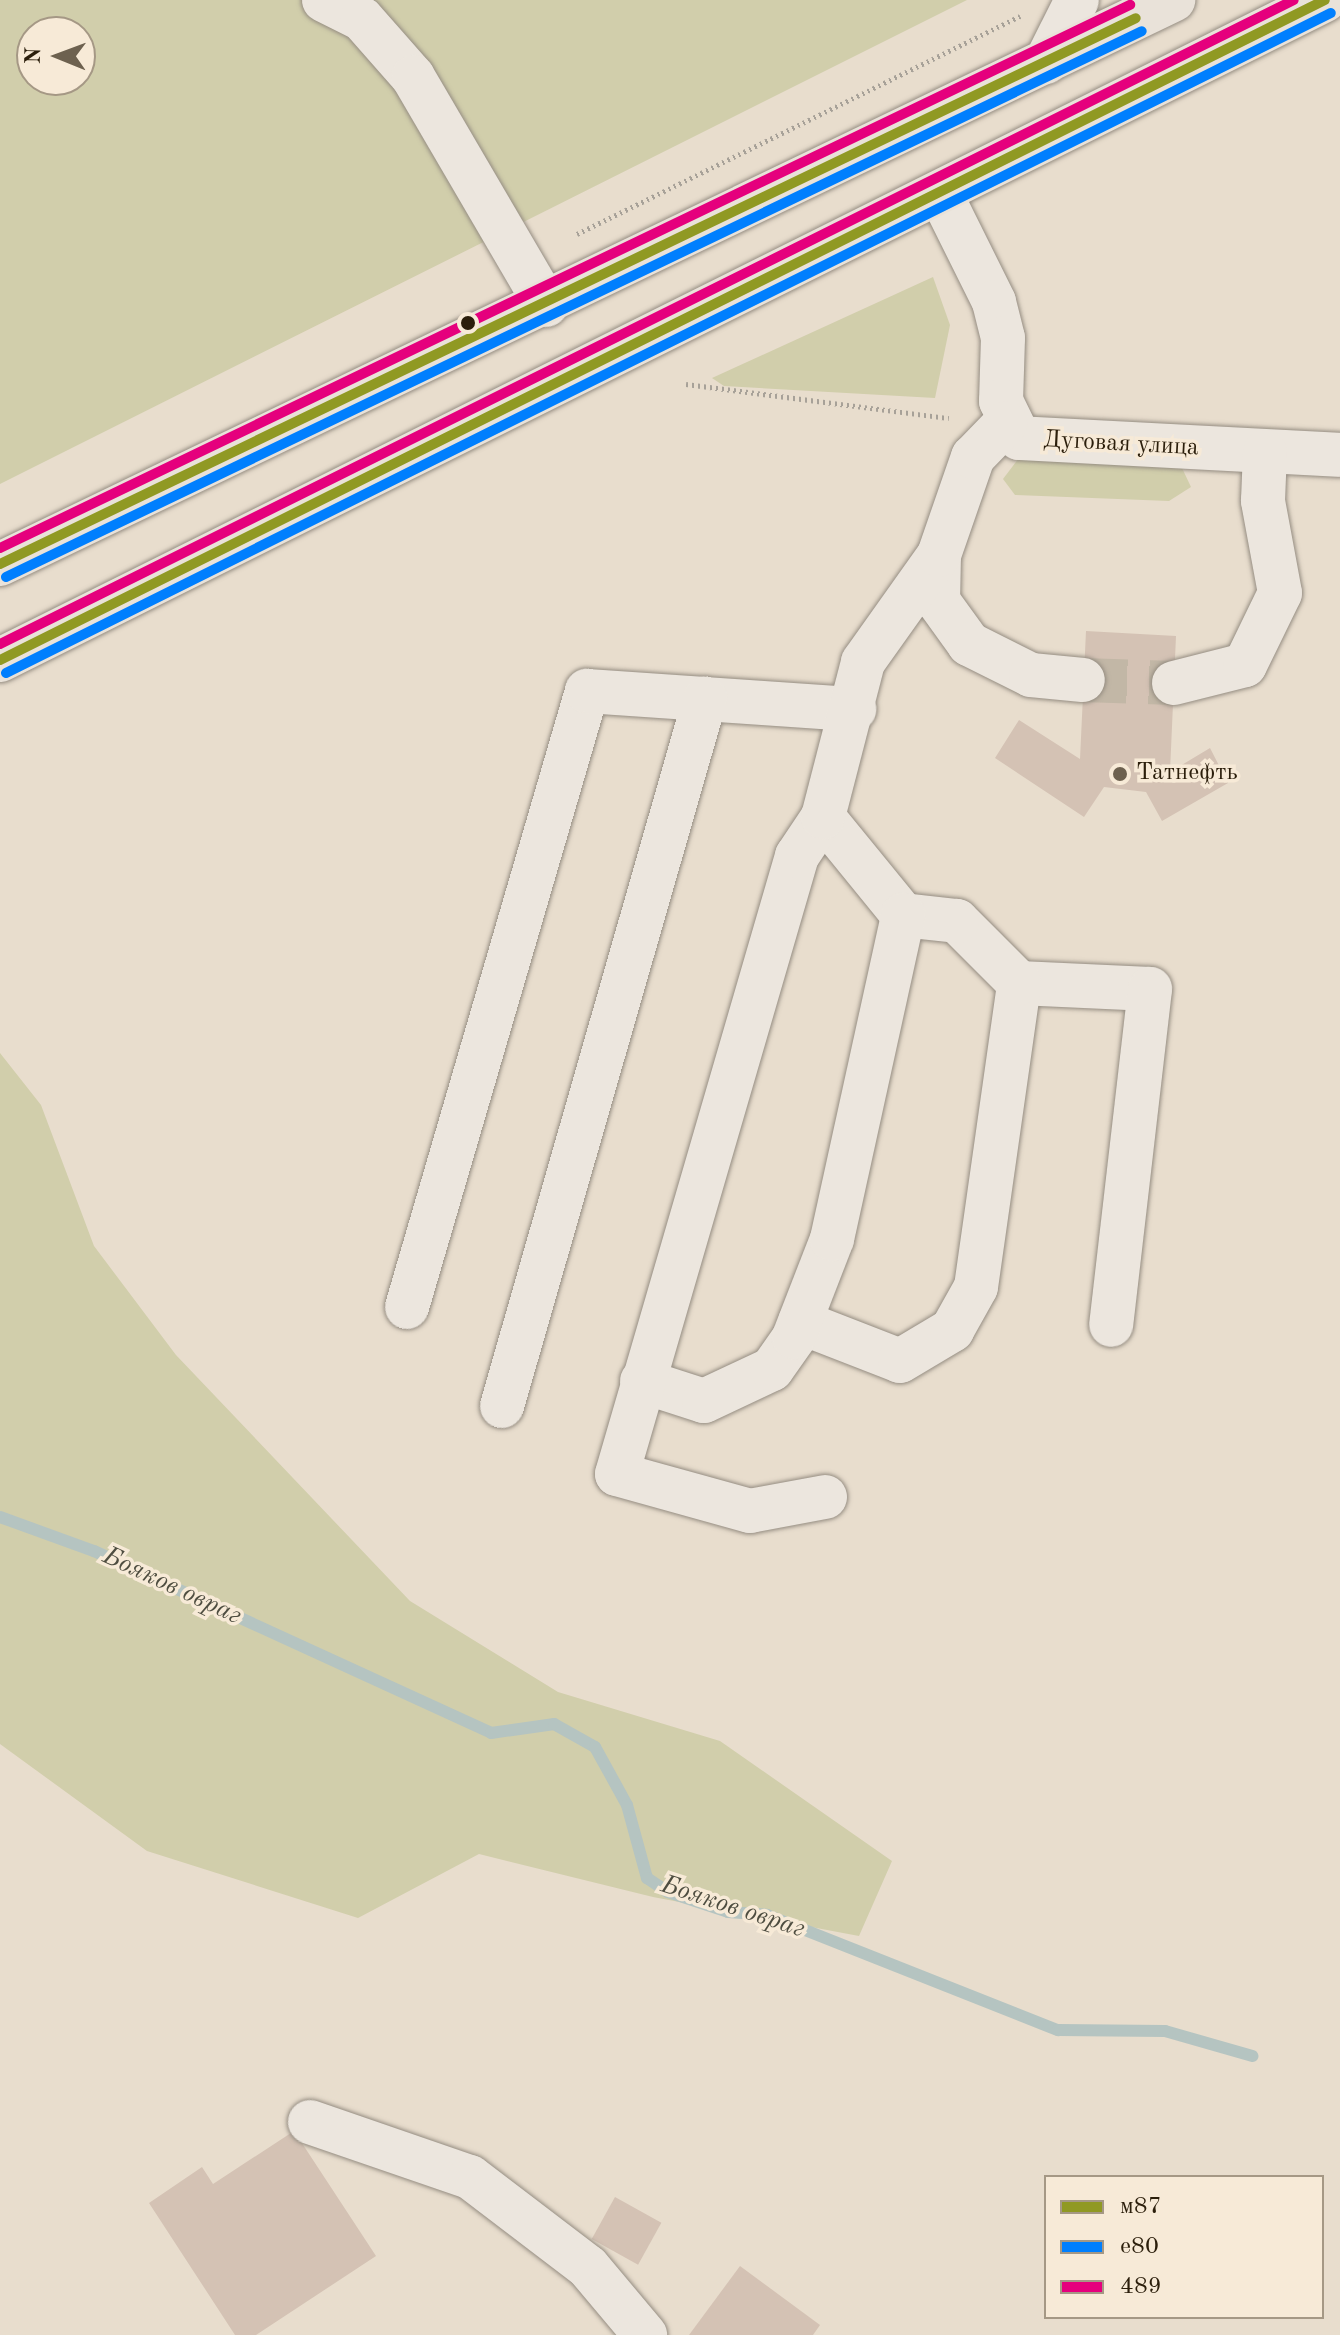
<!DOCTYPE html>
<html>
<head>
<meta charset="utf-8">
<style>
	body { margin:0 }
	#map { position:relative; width:1340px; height:2335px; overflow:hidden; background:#e8ddcd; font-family:"Old Standard TT",serif }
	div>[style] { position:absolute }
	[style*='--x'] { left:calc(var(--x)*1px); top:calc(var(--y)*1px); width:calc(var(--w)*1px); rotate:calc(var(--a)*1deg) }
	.green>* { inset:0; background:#d1ceab }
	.stream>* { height:12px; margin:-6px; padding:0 6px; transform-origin:6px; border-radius:6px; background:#b5c4c1 }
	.building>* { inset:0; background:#d4c2b4; transform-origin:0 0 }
	.minor-tunnel>* { height:44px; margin-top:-22px; transform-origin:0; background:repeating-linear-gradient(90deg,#c2b7a6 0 44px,transparent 0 66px) }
	.path>* { height:5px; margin-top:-2.5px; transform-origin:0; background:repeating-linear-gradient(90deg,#a7a198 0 2px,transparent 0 6px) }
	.roads { filter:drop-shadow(0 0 2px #958d82) drop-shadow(0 0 2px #958d82) }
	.minor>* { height:44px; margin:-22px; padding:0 22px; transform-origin:22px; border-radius:22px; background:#ece6de }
	.major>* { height:44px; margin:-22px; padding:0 22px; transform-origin:22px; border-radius:22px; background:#e9e2d9 }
	.bus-1>* { height:10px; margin:-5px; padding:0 5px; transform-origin:5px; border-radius:5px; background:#909923 }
	.bus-2>* { height:10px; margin:-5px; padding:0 5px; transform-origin:5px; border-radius:5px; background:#007ffe }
	.bus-3>* { height:10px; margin:-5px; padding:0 5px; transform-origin:5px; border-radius:5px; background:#e5007d }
	.dots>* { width:22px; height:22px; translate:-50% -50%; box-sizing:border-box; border:4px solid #f7ead7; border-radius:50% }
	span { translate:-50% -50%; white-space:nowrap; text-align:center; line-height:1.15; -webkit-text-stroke:7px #f7ead7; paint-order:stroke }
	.street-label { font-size:24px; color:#2b1e0b }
	.poi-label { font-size:24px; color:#2b1e0b }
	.left { translate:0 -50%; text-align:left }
	.water-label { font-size:26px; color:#4e4d40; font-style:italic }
	.legend { position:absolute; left:1044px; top:2175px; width:280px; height:144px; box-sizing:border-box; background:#f7ead7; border:2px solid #a59885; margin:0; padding:10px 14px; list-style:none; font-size:24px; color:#2b1e0b }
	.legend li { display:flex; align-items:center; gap:16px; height:40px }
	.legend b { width:40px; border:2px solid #a59885 }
	.north { position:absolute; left:16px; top:16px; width:80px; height:80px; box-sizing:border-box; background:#f7ead7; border:2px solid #a59885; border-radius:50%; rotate:271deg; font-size:22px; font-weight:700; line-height:32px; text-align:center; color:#2b1e0b }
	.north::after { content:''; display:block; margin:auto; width:28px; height:36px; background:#6d614f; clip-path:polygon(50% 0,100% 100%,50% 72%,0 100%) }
</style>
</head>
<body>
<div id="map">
	<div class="green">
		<div style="clip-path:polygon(evenodd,0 0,967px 0,0 484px,0 0,32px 32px,80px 32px,80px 80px,32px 80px,32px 32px)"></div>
		<div style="clip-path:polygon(933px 277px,950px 325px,935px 398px,724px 386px,712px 378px)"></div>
		<div style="clip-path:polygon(1019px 458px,1182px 468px,1191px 487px,1169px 501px,1015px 495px,1003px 479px)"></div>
		<div style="clip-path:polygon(0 1053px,41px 1105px,94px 1246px,176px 1355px,410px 1601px,558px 1692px,720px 1741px,892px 1861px,859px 1936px,653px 1897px,479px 1854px,358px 1918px,147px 1851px,0 1744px)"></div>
	</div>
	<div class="stream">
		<div style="--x:0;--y:1517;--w:100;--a:19.9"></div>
		<div style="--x:94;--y:1551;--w:437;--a:24.6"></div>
		<div style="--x:491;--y:1733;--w:64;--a:-8.1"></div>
		<div style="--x:554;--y:1724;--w:47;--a:29.3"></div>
		<div style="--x:595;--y:1747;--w:66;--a:61.1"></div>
		<div style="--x:627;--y:1805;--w:76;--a:74.7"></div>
		<div style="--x:647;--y:1878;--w:25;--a:34"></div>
		<div style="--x:668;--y:1892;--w:63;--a:18.4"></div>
		<div style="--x:728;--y:1912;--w:39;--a:4"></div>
		<div style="--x:767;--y:1915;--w:313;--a:21.6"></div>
		<div style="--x:1058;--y:2030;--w:107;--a:0.5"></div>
		<div style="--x:1165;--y:2031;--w:91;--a:16"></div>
	</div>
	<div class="building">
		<div style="clip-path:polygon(1086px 631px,1176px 636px,1170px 772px,1210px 748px,1228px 783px,1162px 821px,1146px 792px,1104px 787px,1084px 817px,995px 758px,1019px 720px,1080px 759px)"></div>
		<div style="clip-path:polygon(294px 2131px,376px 2256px,256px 2335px,235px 2335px,149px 2203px,202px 2167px,213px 2184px)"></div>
		<div style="left:615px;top:2197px;width:53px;height:48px;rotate:29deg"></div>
		<div style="clip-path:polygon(740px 2266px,820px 2325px,813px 2335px,689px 2335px)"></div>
	</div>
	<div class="minor-tunnel">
		<div style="--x:1083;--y:680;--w:91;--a:1.9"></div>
	</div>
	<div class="path">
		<div style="--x:577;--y:234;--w:494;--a:-26.2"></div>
		<div style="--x:686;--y:384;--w:265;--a:7.4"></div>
	</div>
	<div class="roads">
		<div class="minor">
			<div style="--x:324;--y:0;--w:42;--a:26.6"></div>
			<div style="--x:362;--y:19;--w:77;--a:48.7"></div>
			<div style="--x:413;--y:77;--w:264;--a:59.7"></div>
			<div style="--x:1046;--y:62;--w:69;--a:-63.4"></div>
			<div style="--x:941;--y:195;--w:119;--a:63.6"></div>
			<div style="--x:994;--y:302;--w:37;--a:76"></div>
			<div style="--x:1003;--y:338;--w:63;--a:91.8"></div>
			<div style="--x:1001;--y:401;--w:41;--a:64.1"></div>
			<div style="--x:1019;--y:438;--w:321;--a:3"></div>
			<div style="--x:939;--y:555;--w:46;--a:91.2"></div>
			<div style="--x:938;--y:601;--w:53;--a:54.2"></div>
			<div style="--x:969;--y:644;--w:69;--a:26.6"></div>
			<div style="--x:1031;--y:675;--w:52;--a:5.5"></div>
			<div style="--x:1174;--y:683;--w:73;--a:-14.2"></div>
			<div style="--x:1245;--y:665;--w:80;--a:-64.1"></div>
			<div style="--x:1280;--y:593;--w:94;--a:-100.5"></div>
			<div style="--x:1263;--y:501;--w:49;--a:-87.7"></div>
			<div style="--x:1019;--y:983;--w:131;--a:2.6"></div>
			<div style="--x:1150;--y:989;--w:338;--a:96.6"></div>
			<div style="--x:407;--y:1307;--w:642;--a:-73.71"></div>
			<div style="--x:587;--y:691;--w:268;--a:3.9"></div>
			<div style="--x:800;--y:1322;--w:107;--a:21.3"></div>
			<div style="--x:900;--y:1361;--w:61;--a:-30.8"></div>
			<div style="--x:952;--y:1330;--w:49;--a:-60.8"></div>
			<div style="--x:976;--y:1287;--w:307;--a:-81.9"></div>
			<div style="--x:1019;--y:983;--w:88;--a:-135"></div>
			<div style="--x:957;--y:921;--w:54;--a:-173.7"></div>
			<div style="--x:903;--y:915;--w:127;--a:-129.2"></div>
			<div style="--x:642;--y:1381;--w:65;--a:17.9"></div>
			<div style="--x:704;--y:1401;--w:75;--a:-25.2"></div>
			<div style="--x:772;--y:1369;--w:39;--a:-55"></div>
			<div style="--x:794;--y:1337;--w:105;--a:-68.8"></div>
			<div style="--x:832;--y:1239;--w:332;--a:-77.6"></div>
			<div style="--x:502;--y:1406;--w:736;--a:-73.98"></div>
			<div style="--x:825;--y:1497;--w:76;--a:169.4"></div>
			<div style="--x:750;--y:1511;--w:138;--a:-164.5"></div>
			<div style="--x:617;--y:1474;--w:644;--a:-73.76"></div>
			<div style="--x:797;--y:856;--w:47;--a:-56.3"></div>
			<div style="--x:823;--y:817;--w:160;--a:-75.5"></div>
			<div style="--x:863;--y:662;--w:131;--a:-54.6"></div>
			<div style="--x:939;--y:555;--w:104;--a:-70.9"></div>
			<div style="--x:973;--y:457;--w:47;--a:-45.9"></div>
			<div style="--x:310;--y:2122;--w:169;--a:19"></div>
			<div style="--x:470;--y:2177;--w:148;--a:37.3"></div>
			<div style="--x:588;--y:2267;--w:89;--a:50"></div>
		</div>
		<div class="major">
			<div style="--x:0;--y:564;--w:1302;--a:-25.68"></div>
			<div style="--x:0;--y:660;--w:1480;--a:-26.48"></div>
		</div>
	</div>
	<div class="bus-1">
		<div style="--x:0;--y:564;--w:1260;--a:-25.67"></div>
		<div style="--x:0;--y:660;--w:1480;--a:-26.48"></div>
	</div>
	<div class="bus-2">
		<div style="--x:6;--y:577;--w:1260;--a:-25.67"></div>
		<div style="--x:6;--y:673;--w:1480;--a:-26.48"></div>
	</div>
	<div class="bus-3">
		<div style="--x:0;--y:548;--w:1254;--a:-25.67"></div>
		<div style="--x:0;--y:644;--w:1445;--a:-26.46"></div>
	</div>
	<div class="dots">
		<div style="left:468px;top:323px;background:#2b1e0b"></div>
		<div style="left:1120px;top:774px;background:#6d614f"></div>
	</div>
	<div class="street-label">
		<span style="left:1121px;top:445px;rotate:3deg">Дуговая улица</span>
	</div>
	<div class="poi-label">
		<span class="left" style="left:1136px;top:774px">Татнефть</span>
	</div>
	<div class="water-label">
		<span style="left:172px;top:1587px;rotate:25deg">Бояков овраг</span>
		<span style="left:733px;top:1908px;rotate:18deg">Бояков овраг</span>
	</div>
	<ul class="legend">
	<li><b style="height:10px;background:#909923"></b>м87</li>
	<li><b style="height:10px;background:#007ffe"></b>е80</li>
	<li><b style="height:10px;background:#e5007d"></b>489</li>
	</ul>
	<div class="north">N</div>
</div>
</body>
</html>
